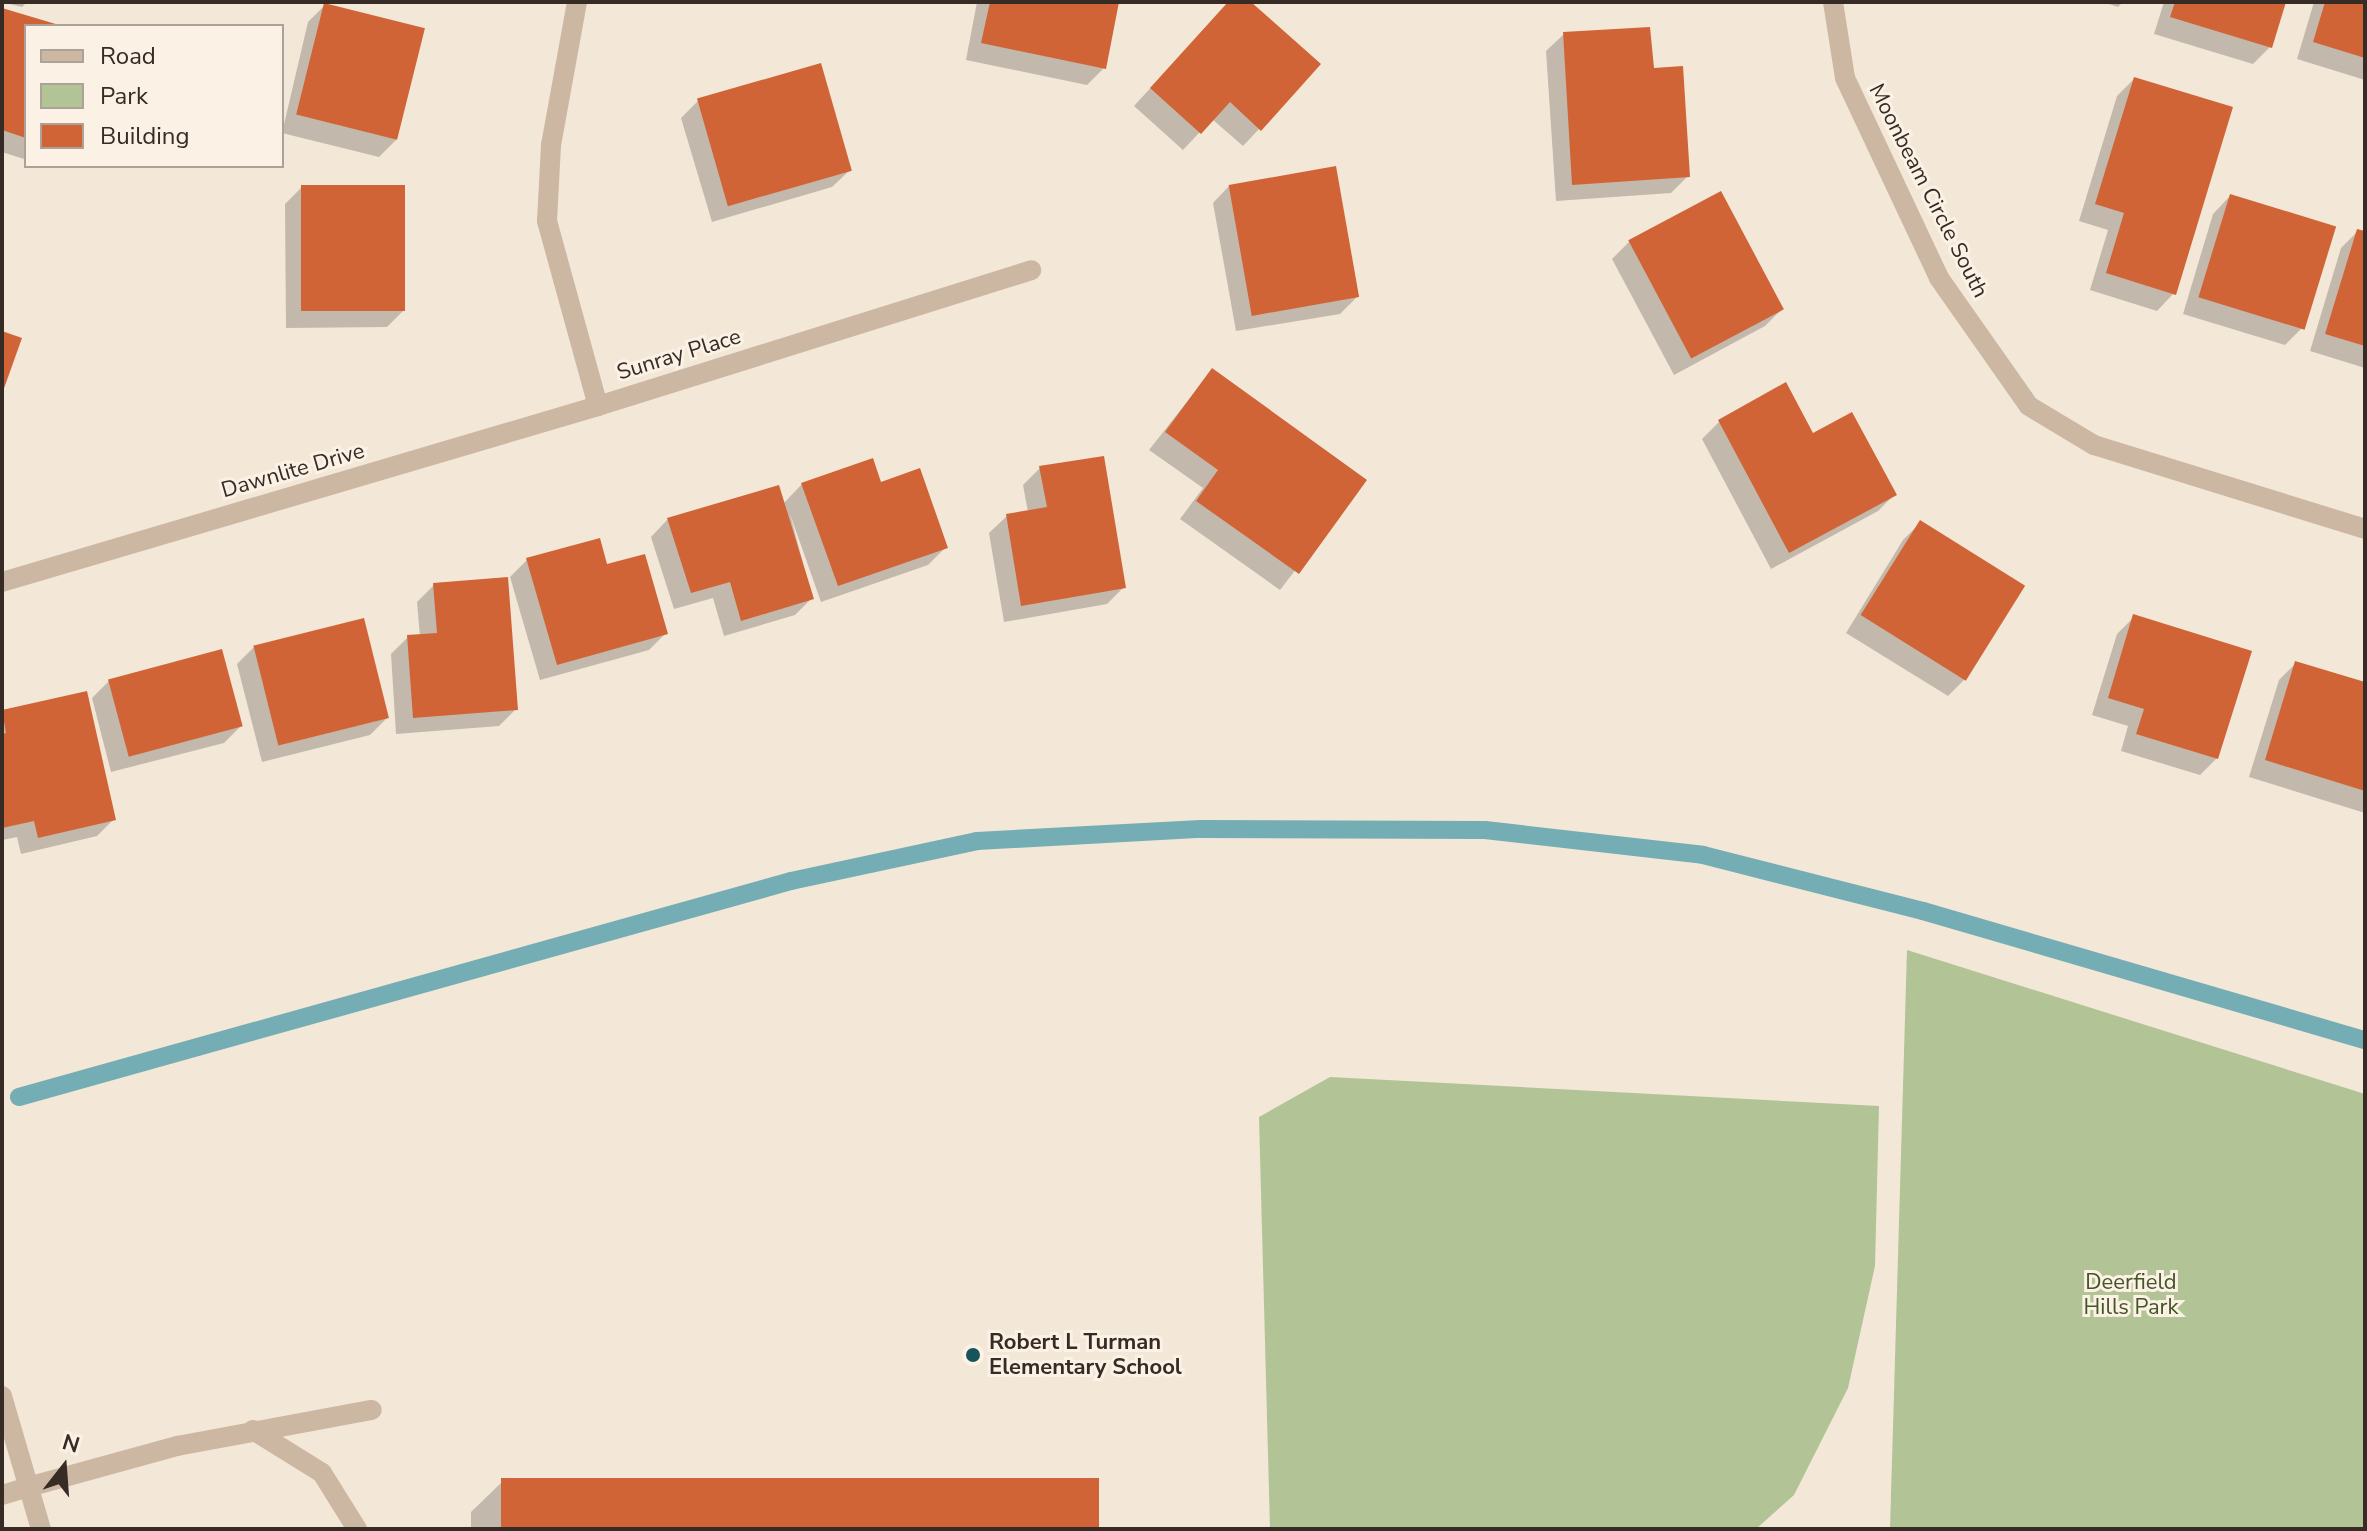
<!DOCTYPE html>
<html>
<head>
<meta charset="utf-8">
<style>
	body { margin:0 }
	#map { position:relative; width:2367px; height:1531px; overflow:hidden; background:#f3e7d7; font-family:"Nunito Sans",sans-serif }
	div>[style] { position:absolute }
	[style*='--x'] { left:calc(var(--x)*1px); top:calc(var(--y)*1px); width:calc(var(--w)*1px); rotate:calc(var(--a)*1deg) }
	.green>* { inset:0; background:#b2c396 }
	.shadow>* { inset:0; background:#0003 }
	.stream>* { height:18px; margin:-9px; padding:0 9px; transform-origin:9px; border-radius:9px; background:#74adb3 }
	.building>* { inset:0; background:#d16437; transform-origin:0 0 }
	.lane>* { height:20px; margin:-10px; padding:0 10px; transform-origin:10px; border-radius:10px; background:#ccb7a2 }
	.street>* { height:20px; margin:-10px; padding:0 10px; transform-origin:10px; border-radius:10px; background:#ccb7a2 }
	.dots>* { width:22px; height:22px; translate:-50% -50%; box-sizing:border-box; border:4px solid #fbf1e4; border-radius:50% }
	span { translate:-50% -50%; white-space:nowrap; text-align:center; line-height:1.15; -webkit-text-stroke:6px #fbf1e4; paint-order:stroke }
	.street-label { font-size:22px; color:#362b25 }
	.park-label { font-size:22px; color:#435627 }
	.poi-label { font-size:22px; color:#362b25; font-weight:700 }
	.left { translate:0 -50%; text-align:left }
	.frame { position:absolute; inset:0; border:4px solid #362b25; pointer-events:none }
	.legend { position:absolute; left:24px; top:24px; width:260px; height:144px; box-sizing:border-box; background:#fbf1e4; border:2px solid #aca298; margin:0; padding:10px 14px; list-style:none; font-size:24px; color:#362b25 }
	.legend li { display:flex; align-items:center; gap:16px; height:40px }
	.legend b { width:40px; border:2px solid #aca298 }
	.north { position:absolute; left:24px; top:1427px; width:80px; height:80px; -webkit-text-stroke:6px #fbf1e4; paint-order:stroke; rotate:17deg; font-size:22px; font-weight:700; line-height:32px; text-align:center; color:#362b25 }
	.north::after { content:''; display:block; margin:auto; width:28px; height:36px; background:#362b25; clip-path:polygon(50% 0,100% 100%,50% 72%,0 100%) }
</style>
</head>
<body>
<div id="map">
	<div class="green">
		<div style="clip-path:polygon(1907px 950px,2365px 1094px,2365px 1529px,1890px 1529px)"></div>
		<div style="clip-path:polygon(1330px 1077px,1879px 1106px,1875px 1266px,1848px 1388px,1794px 1495px,1756px 1529px,1270px 1529px,1259px 1117px)"></div>
	</div>
	<div class="shadow">
		<div style="clip-path:polygon(2px 2px,27px 2px,22px 7px)"></div>
		<div style="clip-path:polygon(977px 2px,1117px 2px,1104px 68px,1087px 85px,966px 60px)"></div>
		<div style="clip-path:polygon(1229px 2px,1248px 2px,1259px 129px,1243px 146px,1212px 119px,1183px 150px,1134px 106px)"></div>
		<div style="clip-path:polygon(2103px 2px,2123px 2px,2118px 7px)"></div>
		<div style="clip-path:polygon(2164px 2px,2284px 2px,2270px 47px,2253px 64px,2154px 34px)"></div>
		<div style="clip-path:polygon(2314px 2px,2365px 2px,2365px 80px,2297px 59px)"></div>
		<div style="clip-path:polygon(325px 5px,396px 140px,379px 157px,282px 133px,308px 22px)"></div>
		<div style="clip-path:polygon(2px 10px,54px 26px,26px 26px,24px 159px,2px 152px)"></div>
		<div style="clip-path:polygon(1564px 34px,1652px 70px,1688px 176px,1671px 193px,1556px 201px,1546px 51px)"></div>
		<div style="clip-path:polygon(2134px 79px,2174px 293px,2157px 311px,2090px 290px,2108px 230px,2079px 221px,2117px 96px)"></div>
		<div style="clip-path:polygon(698px 101px,850px 170px,832px 187px,712px 222px,681px 118px)"></div>
		<div style="clip-path:polygon(1230px 185px,1357px 297px,1340px 314px,1236px 331px,1213px 203px)"></div>
		<div style="clip-path:polygon(302px 187px,404px 310px,387px 327px,286px 328px,285px 204px)"></div>
		<div style="clip-path:polygon(1720px 193px,1782px 309px,1765px 326px,1674px 375px,1612px 259px,1629px 242px)"></div>
		<div style="clip-path:polygon(2230px 196px,2302px 328px,2285px 345px,2183px 314px,2213px 214px)"></div>
		<div style="clip-path:polygon(2358px 231px,2365px 233px,2365px 368px,2310px 351px,2341px 248px)"></div>
		<div style="clip-path:polygon(1212px 370px,1364px 481px,1280px 590px,1180px 519px,1203px 488px,1149px 450px)"></div>
		<div style="clip-path:polygon(1785px 385px,1812px 435px,1895px 494px,1878px 511px,1771px 569px,1702px 439px,1719px 422px)"></div>
		<div style="clip-path:polygon(1040px 468px,1124px 587px,1107px 604px,1004px 622px,989px 533px,1007px 516px,1028px 512px,1023px 485px)"></div>
		<div style="clip-path:polygon(802px 484px,880px 484px,945px 548px,928px 565px,821px 602px,790px 514px,812px 598px,795px 615px,724px 636px,713px 598px,674px 609px,651px 537px,668px 519px,783px 504px)"></div>
		<div style="clip-path:polygon(1920px 523px,2022px 586px,1965px 679px,1948px 696px,1846px 633px,1903px 540px)"></div>
		<div style="clip-path:polygon(527px 560px,606px 567px,666px 633px,649px 650px,540px 680px,510px 577px)"></div>
		<div style="clip-path:polygon(434px 585px,516px 709px,499px 726px,396px 734px,391px 654px,408px 637px,420px 637px,417px 602px)"></div>
		<div style="clip-path:polygon(2134px 617px,2217px 758px,2200px 775px,2121px 751px,2128px 726px,2092px 715px,2117px 634px)"></div>
		<div style="clip-path:polygon(254px 647px,387px 718px,370px 735px,262px 762px,237px 664px)"></div>
		<div style="clip-path:polygon(2296px 663px,2365px 684px,2365px 813px,2249px 777px,2279px 680px)"></div>
		<div style="clip-path:polygon(109px 681px,241px 726px,224px 743px,111px 772px,92px 698px)"></div>
		<div style="clip-path:polygon(85px 693px,114px 819px,97px 836px,21px 854px,17px 837px,2px 840px,2px 713px)"></div>
		<div style="clip-path:polygon(502px 1482px,1097px 1529px,471px 1529px,471px 1512px)"></div>
	</div>
	<div class="stream">
		<div style="--x:19;--y:1097;--w:802;--a:-15.63"></div>
		<div style="--x:791;--y:881;--w:190;--a:-12.1"></div>
		<div style="--x:977;--y:841;--w:224;--a:-3.1"></div>
		<div style="--x:1201;--y:829;--w:284;--a:0.2"></div>
		<div style="--x:1485;--y:830;--w:219;--a:6.5"></div>
		<div style="--x:1703;--y:855;--w:227;--a:14.3"></div>
		<div style="--x:1923;--y:911;--w:460;--a:16.3"></div>
	</div>
	<div class="building">
		<div style="clip-path:polygon(990px 2px,1119px 2px,1106px 69px,981px 43px)"></div>
		<div style="clip-path:polygon(1228px 2px,1251px 2px,1321px 64px,1261px 131px,1230px 102px,1201px 134px,1150px 88px)"></div>
		<div style="clip-path:polygon(2175px 2px,2286px 2px,2272px 48px,2170px 17px)"></div>
		<div style="clip-path:polygon(2325px 2px,2365px 2px,2365px 58px,2313px 42px)"></div>
		<div style="left:324px;top:3px;width:104px;height:115px;rotate:14deg"></div>
		<div style="clip-path:polygon(2px 8px,59px 25px,26px 26px,26px 138px,2px 130px)"></div>
		<div style="clip-path:polygon(1650px 27px,1654px 68px,1683px 66px,1690px 177px,1572px 185px,1563px 32px)"></div>
		<div style="left:821px;top:63px;width:112px;height:129px;rotate:74deg"></div>
		<div style="clip-path:polygon(2134px 77px,2233px 107px,2176px 295px,2106px 273px,2124px 213px,2095px 204px)"></div>
		<div style="left:1336px;top:166px;width:133px;height:109px;rotate:80deg"></div>
		<div style="left:301px;top:185px;width:104px;height:126px"></div>
		<div style="left:1721px;top:191px;width:134px;height:105px;rotate:62deg"></div>
		<div style="left:2230px;top:194px;width:111px;height:108px;rotate:17deg"></div>
		<div style="clip-path:polygon(2357px 229px,2365px 231px,2365px 346px,2325px 334px)"></div>
		<div style="clip-path:polygon(2px 331px,22px 338px,2px 394px)"></div>
		<div style="clip-path:polygon(1212px 368px,1367px 480px,1299px 574px,1196px 501px,1218px 470px,1165px 432px)"></div>
		<div style="clip-path:polygon(1786px 382px,1813px 433px,1852px 412px,1897px 495px,1789px 553px,1718px 420px)"></div>
		<div style="clip-path:polygon(1104px 456px,1126px 588px,1021px 606px,1006px 514px,1047px 507px,1039px 466px)"></div>
		<div style="clip-path:polygon(873px 458px,881px 482px,920px 468px,948px 548px,838px 586px,801px 483px)"></div>
		<div style="clip-path:polygon(779px 485px,814px 599px,741px 621px,730px 582px,691px 593px,667px 518px)"></div>
		<div style="left:1920px;top:520px;width:124px;height:112px;rotate:32deg"></div>
		<div style="clip-path:polygon(600px 538px,607px 564px,645px 554px,668px 634px,557px 665px,526px 558px)"></div>
		<div style="clip-path:polygon(508px 577px,518px 710px,413px 718px,407px 635px,437px 633px,433px 583px)"></div>
		<div style="clip-path:polygon(2133px 614px,2252px 651px,2218px 759px,2136px 734px,2144px 709px,2108px 698px)"></div>
		<div style="left:364px;top:618px;width:103px;height:114px;rotate:76deg"></div>
		<div style="left:222px;top:649px;width:80px;height:118px;rotate:75deg"></div>
		<div style="clip-path:polygon(2295px 661px,2365px 682px,2365px 791px,2265px 760px)"></div>
		<div style="clip-path:polygon(87px 691px,116px 820px,38px 838px,34px 821px,2px 828px,2px 734px,6px 733px,2px 710px)"></div>
		<div style="left:1099px;top:1478px;width:51px;height:598px;rotate:90deg"></div>
	</div>
	<div class="lane">
		<div style="--x:253;--y:1430;--w:81;--a:31.9"></div>
		<div style="--x:322;--y:1473;--w:66;--a:58"></div>
		<div style="--x:28;--y:1487;--w:155;--a:-15.4"></div>
		<div style="--x:177;--y:1446;--w:198;--a:-10.5"></div>
	</div>
	<div class="street">
		<div style="--x:577;--y:2;--w:145;--a:100.3"></div>
		<div style="--x:551;--y:145;--w:76;--a:93"></div>
		<div style="--x:547;--y:221;--w:192;--a:74.6"></div>
		<div style="--x:1833;--y:2;--w:77;--a:81"></div>
		<div style="--x:1845;--y:78;--w:221;--a:64.8"></div>
		<div style="--x:1939;--y:278;--w:156;--a:54.9"></div>
		<div style="--x:2029;--y:406;--w:76;--a:31"></div>
		<div style="--x:2094;--y:445;--w:284;--a:17.2"></div>
		<div style="--x:2;--y:582;--w:621;--a:-16.45"></div>
		<div style="--x:598;--y:406;--w:454;--a:-17.4"></div>
		<div style="--x:2;--y:1396;--w:139;--a:73.7"></div>
		<div style="--x:2;--y:1495;--w:27;--a:-17"></div>
	</div>
	<div class="dots">
		<div style="left:973px;top:1355px;background:#17535b"></div>
	</div>
	<div class="street-label">
		<span style="left:1928px;top:191px;rotate:63deg">Moonbeam Circle South</span>
		<span style="left:679px;top:355px;rotate:-17deg">Sunray Place</span>
		<span style="left:293px;top:471px;rotate:-16deg">Dawnlite Drive</span>
	</div>
	<div class="park-label">
		<span style="left:2131px;top:1295px">Deerfield<br>Hills Park</span>
	</div>
	<div class="poi-label">
		<span class="left" style="left:989px;top:1355px">Robert L Turman<br>Elementary School</span>
	</div>
	<div class="frame"></div>
	<ul class="legend">
	<li><b style="height:10px;background:#ccb7a2"></b>Road</li>
	<li><b style="height:22px;background:#b2c396"></b>Park</li>
	<li><b style="height:22px;background:#d16437"></b>Building</li>
	</ul>
	<div class="north">N</div>
</div>
</body>
</html>
